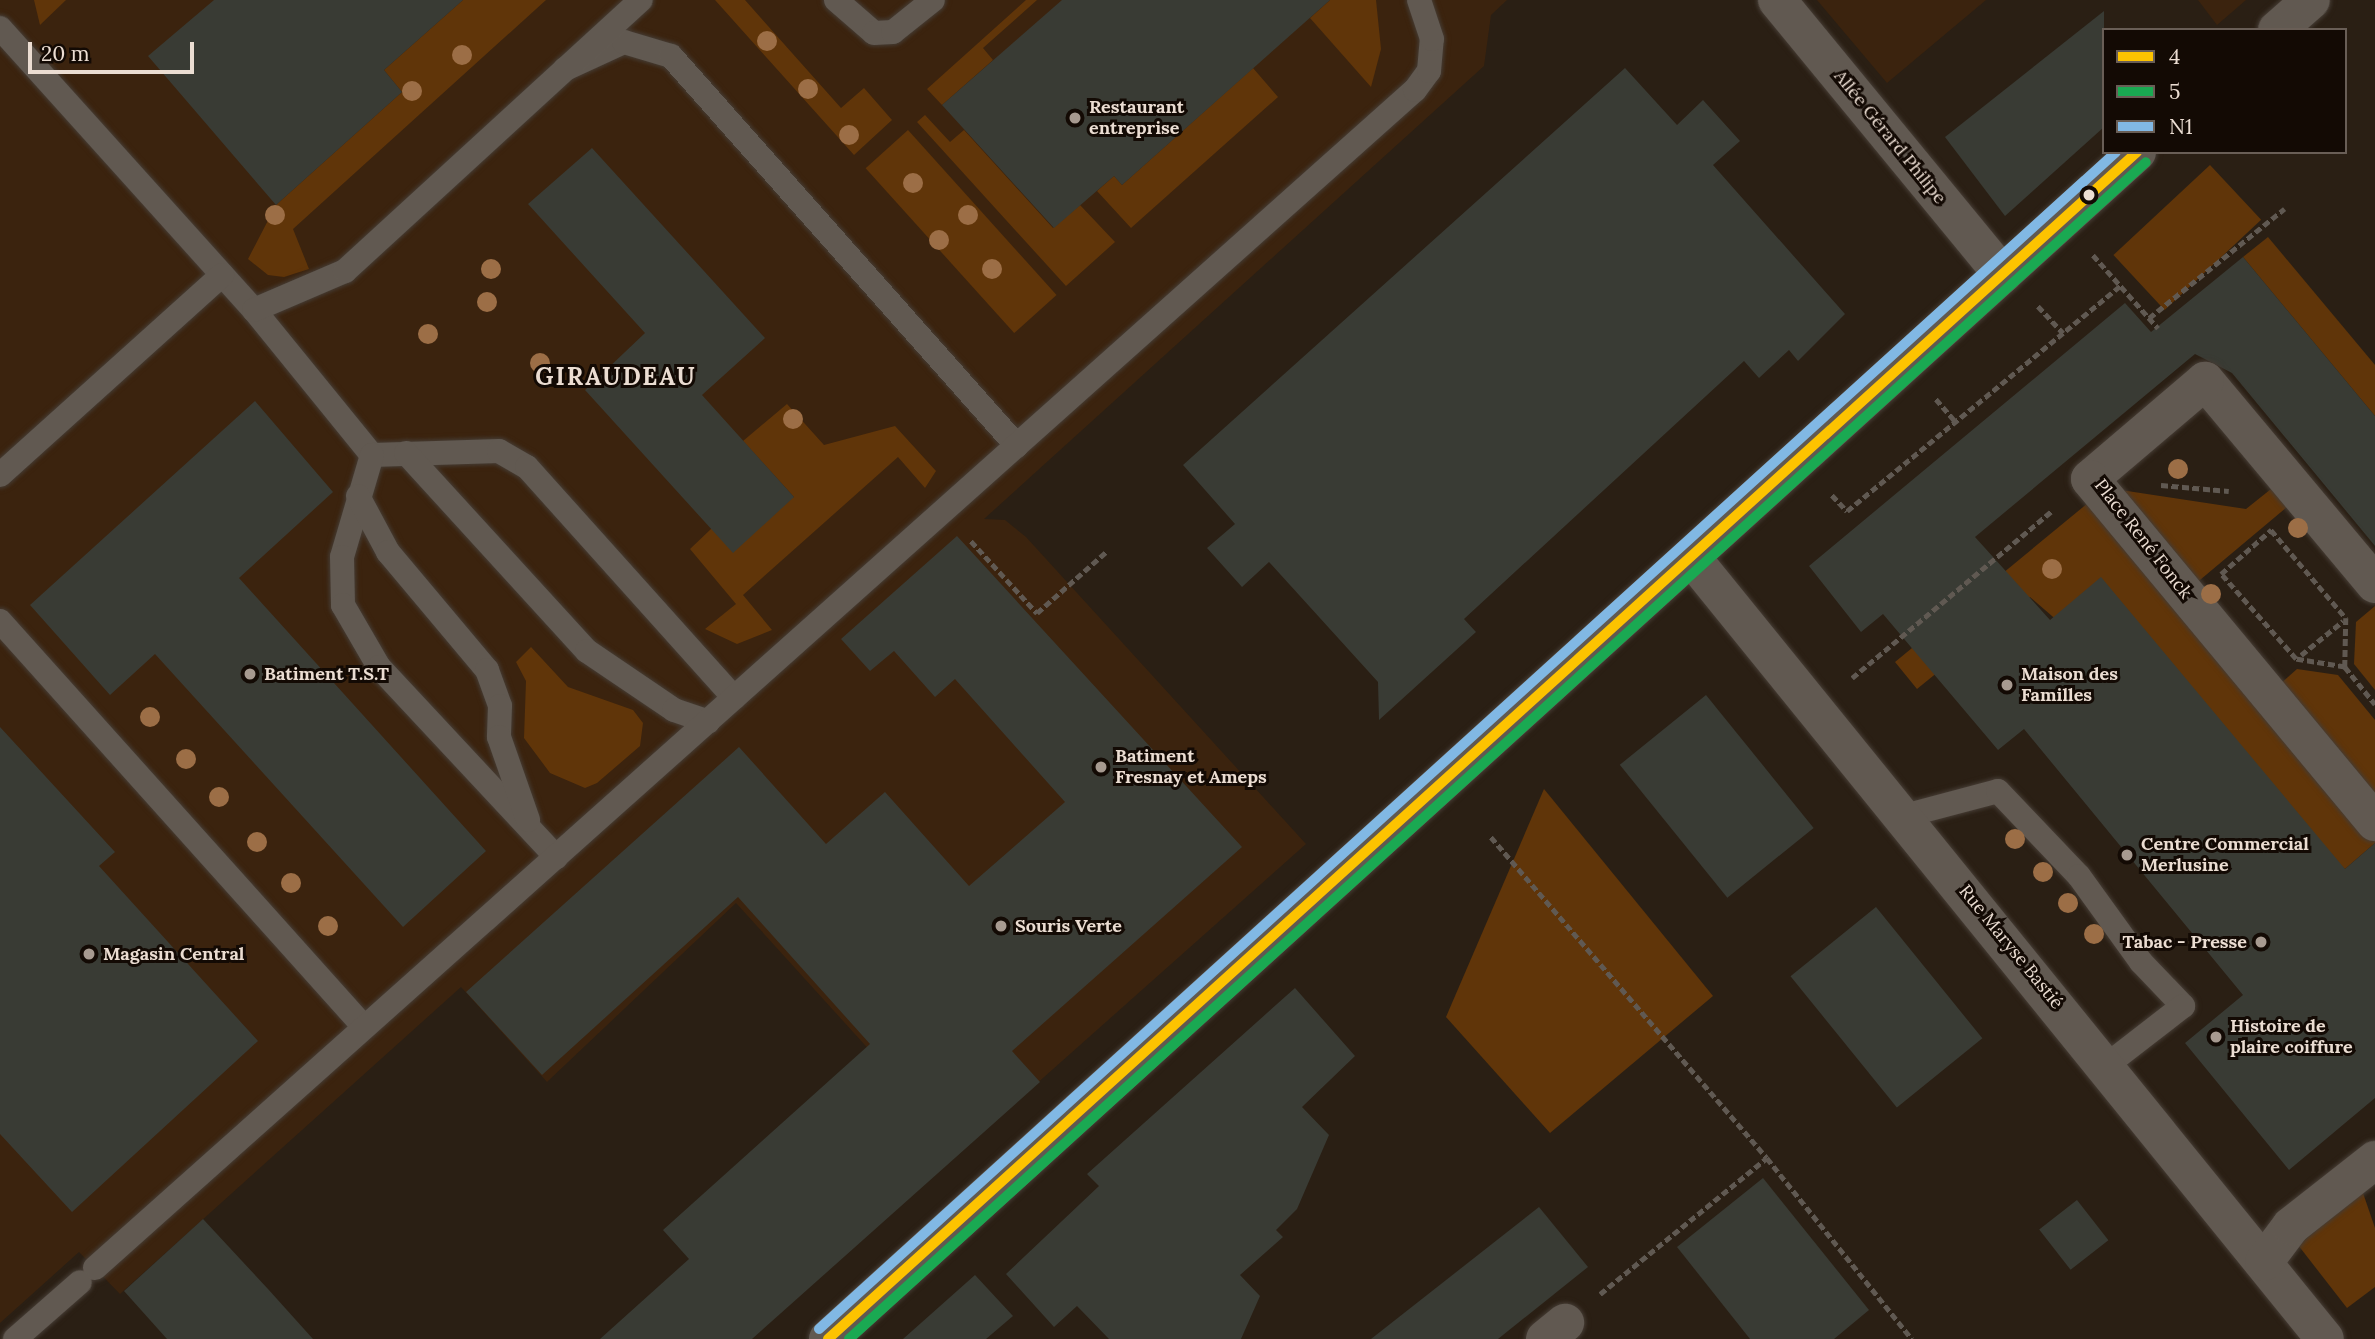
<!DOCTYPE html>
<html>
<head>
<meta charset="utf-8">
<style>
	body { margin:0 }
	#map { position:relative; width:2375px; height:1339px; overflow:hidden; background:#2a1f14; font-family:Lora,serif }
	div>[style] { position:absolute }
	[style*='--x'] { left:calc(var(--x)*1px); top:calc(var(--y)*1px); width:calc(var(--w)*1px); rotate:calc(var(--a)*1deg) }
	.built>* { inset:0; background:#3b230e }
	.green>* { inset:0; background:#603509; transform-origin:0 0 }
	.building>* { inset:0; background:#393b34; transform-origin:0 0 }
	.path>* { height:4.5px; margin-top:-2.25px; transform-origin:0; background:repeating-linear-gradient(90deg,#605952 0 7px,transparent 0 10.5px) }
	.roads { filter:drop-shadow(0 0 2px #453c34) drop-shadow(0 0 2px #453c34) }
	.lane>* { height:24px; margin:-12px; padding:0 12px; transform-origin:12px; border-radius:12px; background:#615951 }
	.street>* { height:38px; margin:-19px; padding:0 19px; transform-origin:19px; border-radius:19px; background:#615951 }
	.secondary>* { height:38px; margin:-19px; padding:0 19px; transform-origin:19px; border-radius:19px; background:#615951 }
	.bus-1>* { height:10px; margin:-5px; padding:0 5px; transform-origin:5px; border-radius:5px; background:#fdc300 }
	.bus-2>* { height:10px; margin:-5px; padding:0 5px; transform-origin:5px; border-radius:5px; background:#1aa952 }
	.bus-3>* { height:10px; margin:-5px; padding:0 5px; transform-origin:5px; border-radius:5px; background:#81b8e4 }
	.trees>* { width:20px; height:20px; margin:-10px; border-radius:50%; background:#9c6e46 }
	.dots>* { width:19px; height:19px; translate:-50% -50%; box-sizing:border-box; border:4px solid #130a04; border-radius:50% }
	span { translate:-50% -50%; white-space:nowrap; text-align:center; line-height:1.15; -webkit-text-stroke:6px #130a04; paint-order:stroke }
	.poi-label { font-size:18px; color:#ebddd2; font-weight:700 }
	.left { translate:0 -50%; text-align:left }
	.right { translate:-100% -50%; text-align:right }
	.street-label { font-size:18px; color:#ebddd2 }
	.district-label { font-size:24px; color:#ebddd2; font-weight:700; letter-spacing:2px }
	.legend { position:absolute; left:2102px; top:28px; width:245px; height:126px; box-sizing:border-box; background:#130a04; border:2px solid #695e56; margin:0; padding:9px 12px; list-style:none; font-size:21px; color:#ebddd2 }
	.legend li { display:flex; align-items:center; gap:14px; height:35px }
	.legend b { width:35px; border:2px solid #695e56 }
	.scale { position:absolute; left:28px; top:42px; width:166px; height:32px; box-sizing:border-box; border:4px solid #ebddd2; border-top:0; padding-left:9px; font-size:21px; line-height:24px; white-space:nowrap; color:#ebddd2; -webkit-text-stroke:5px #130a04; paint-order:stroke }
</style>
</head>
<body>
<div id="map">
	<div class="built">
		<div style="clip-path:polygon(0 0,1507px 0,1491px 15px,1484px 66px,984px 519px,1005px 520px,1026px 537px,1306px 844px,961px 1151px,736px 903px,547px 1082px,461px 987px,120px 1294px,79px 1252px,0 1323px)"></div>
		<div style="clip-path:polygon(1817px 0,1986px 0,1887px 83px)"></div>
		<div style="clip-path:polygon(2198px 0,2246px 0,2217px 25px)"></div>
	</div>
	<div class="green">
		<div style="clip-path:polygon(34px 0,66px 0,40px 25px)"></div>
		<div style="clip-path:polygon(463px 0,546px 0,293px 229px,309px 269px,284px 277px,268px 275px,248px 259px,276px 205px,402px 92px,384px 70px)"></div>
		<div style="clip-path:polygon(715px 0,745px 0,841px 108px,864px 88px,892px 120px,854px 155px)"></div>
		<div style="clip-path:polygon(1026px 0,1037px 0,983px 48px,993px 60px,942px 105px,927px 89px)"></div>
		<div style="clip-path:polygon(1330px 0,1376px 0,1381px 49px,1371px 87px,1310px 18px)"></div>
		<div style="clip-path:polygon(1253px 68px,1278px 97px,1131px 228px,1097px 191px,1114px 176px,1122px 185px)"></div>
		<div style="clip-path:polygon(925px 115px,950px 142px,964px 130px,1053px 228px,1080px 205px,1115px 242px,1066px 286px,917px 122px)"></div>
		<div style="left:908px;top:130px;width:222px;height:57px;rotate:48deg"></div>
		<div style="left:2210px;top:165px;width:75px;height:132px;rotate:47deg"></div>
		<div style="clip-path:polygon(2268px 237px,2375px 365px,2375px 416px,2243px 257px)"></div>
		<div style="clip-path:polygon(787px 404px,824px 445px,895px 426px,936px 471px,925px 488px,898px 457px,743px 595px,772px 630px,737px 644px,705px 629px,736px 604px,690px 549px,711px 529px,794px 497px,743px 441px)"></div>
		<div style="clip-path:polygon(2114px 489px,2246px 509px,2271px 489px,2287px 507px,2194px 585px)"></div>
		<div style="clip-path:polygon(2094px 498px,2375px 837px,2375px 843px,2345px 869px,2030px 597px,1917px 689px,1895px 662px)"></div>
		<div style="clip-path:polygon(2375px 606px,2375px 690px,2354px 664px,2356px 622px)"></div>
		<div style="clip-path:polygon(531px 647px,568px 687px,633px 710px,643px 723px,640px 746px,597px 783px,585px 788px,550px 773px,524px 738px,526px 681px,516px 662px)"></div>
		<div style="clip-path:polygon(2297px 669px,2338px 675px,2375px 720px,2375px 803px,2279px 685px)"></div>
		<div style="clip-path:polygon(1544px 789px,1713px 996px,1550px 1133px,1446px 1017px)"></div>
		<div style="clip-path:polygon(2363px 1193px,2375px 1228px,2375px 1287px,2347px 1308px,2298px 1245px)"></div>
	</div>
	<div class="building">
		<div style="clip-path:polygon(214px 0,463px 0,384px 70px,402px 92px,276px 205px,148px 56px)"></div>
		<div style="clip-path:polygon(1062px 0,1330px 0,1122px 185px,1114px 176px,1054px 228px,942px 105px)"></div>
		<div style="clip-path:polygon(2104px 11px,2104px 127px,2005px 216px,1945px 137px)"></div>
		<div style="clip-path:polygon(1625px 68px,1677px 125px,1703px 100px,1740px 141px,1713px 165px,1845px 314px,1798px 361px,1789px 350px,1759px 378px,1744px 361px,1464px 619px,1476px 632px,1379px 720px,1378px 682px,1269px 562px,1242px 587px,1207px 548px,1235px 524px,1183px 465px)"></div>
		<div style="clip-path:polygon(592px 148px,765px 338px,702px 395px,794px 497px,733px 553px,585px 390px,645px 333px,528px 204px)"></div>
		<div style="clip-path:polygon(2243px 257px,2375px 416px,2375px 546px,2232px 373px,2195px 354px,1975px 537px,2050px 620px,2101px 577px,2345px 869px,2375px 843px,2375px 1098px,2289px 1170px,2185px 1043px,2243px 995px,2024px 729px,1998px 750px,1883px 614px,1861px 632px,1809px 566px,2125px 303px,2151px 332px)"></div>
		<div style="clip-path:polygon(255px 401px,333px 492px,239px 578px,486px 851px,403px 927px,155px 654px,110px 695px,30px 605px)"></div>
		<div style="clip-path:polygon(957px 536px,1242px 847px,1012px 1051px,1040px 1082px,752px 1339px,600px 1339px,689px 1259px,663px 1230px,870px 1044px,738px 897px,542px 1075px,466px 992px,739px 747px,826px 844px,885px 792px,969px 886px,1065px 802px,955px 679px,935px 697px,894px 651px,870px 671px,841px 639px)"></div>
		<div style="left:1706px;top:695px;width:171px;height:111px;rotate:51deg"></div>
		<div style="clip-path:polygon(0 727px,115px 852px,99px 866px,258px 1041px,72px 1212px,0 1134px)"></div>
		<div style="left:1876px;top:907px;width:169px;height:110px;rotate:51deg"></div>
		<div style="clip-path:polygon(1295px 988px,1355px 1056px,1302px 1107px,1329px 1135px,1297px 1209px,1276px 1230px,1283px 1237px,1240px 1275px,1260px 1296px,1241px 1339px,1109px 1339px,1077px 1306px,1054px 1327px,1006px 1274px,1099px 1186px,1087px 1174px)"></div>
		<div style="clip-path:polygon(1763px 1178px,1869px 1310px,1834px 1339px,1750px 1339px,1677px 1247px)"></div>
		<div style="left:2077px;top:1200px;width:51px;height:48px;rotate:52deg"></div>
		<div style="clip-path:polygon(1539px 1207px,1588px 1267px,1498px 1339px,1371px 1339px)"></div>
		<div style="clip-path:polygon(203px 1219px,268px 1289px,313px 1339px,167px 1339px,124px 1291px)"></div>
		<div style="clip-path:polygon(975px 1275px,1013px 1316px,986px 1339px,903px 1339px)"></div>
	</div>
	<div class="path">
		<div style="--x:2093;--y:255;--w:98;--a:48.3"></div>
		<div style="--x:2038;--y:306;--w:37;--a:47"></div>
		<div style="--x:2149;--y:318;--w:174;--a:-38.9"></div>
		<div style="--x:1936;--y:399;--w:30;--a:49"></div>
		<div style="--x:2161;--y:485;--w:68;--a:5"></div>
		<div style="--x:1832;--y:495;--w:22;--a:47"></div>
		<div style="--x:1847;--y:511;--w:355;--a:-39.5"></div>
		<div style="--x:2271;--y:530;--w:116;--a:49.6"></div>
		<div style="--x:2346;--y:618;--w:49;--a:91.2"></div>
		<div style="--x:2345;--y:667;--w:50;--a:-170.7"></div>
		<div style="--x:2296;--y:659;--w:113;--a:-131.4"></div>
		<div style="--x:2221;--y:574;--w:67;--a:-41.3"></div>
		<div style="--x:971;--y:541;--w:98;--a:47.5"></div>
		<div style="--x:1037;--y:613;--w:94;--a:-41.5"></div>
		<div style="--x:2301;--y:655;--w:54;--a:-39"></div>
		<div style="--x:2345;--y:667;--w:48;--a:51"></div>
		<div style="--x:1852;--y:678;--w:261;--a:-39.9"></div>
		<div style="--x:1491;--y:837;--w:423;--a:49.3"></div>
		<div style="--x:1600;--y:1294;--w:215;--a:-39.2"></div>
		<div style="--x:1767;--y:1158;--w:232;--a:51.3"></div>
	</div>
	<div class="roads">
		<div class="lane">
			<div style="--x:836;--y:0;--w:50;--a:41"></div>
			<div style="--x:874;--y:33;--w:19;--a:-3"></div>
			<div style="--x:893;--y:32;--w:51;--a:-38.7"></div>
			<div style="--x:0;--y:28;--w:380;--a:48"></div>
			<div style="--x:254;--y:310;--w:187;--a:50.9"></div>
			<div style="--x:372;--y:455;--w:127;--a:-1.8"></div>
			<div style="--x:499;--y:451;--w:32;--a:30"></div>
			<div style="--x:527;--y:467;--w:310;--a:48.1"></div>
			<div style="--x:565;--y:69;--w:65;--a:-24.6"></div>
			<div style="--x:624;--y:42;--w:49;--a:16.6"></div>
			<div style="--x:671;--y:56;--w:521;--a:48.42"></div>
			<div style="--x:254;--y:310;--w:99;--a:-23.2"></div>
			<div style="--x:345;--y:271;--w:401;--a:-42.5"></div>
			<div style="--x:406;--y:453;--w:268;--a:47.6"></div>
			<div style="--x:587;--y:651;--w:105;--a:34.1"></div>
			<div style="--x:674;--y:710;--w:36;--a:19"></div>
			<div style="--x:372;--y:455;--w:106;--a:106.4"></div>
			<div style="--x:342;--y:557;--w:48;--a:88.8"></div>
			<div style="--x:343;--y:605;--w:72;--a:59.9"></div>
			<div style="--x:379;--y:667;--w:260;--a:47"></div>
			<div style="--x:0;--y:475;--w:299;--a:-42"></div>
			<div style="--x:358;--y:496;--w:64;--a:61.8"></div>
			<div style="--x:388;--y:552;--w:154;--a:50"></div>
			<div style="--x:487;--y:670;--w:38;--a:70"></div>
			<div style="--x:500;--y:706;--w:31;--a:92"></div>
			<div style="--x:499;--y:737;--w:88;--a:70.7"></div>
			<div style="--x:0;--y:621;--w:545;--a:48.12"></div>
			<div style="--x:1904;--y:816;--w:97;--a:-14.9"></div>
			<div style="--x:1998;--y:791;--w:117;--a:46.4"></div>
			<div style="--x:2079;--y:876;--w:106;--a:54.2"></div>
			<div style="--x:2141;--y:962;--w:61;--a:46.3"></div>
			<div style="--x:2183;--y:1006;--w:96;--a:142.2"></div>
			<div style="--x:95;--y:1268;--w:1769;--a:-41.75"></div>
			<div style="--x:1415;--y:90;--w:24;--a:-54"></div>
			<div style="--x:1429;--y:71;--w:32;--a:-85"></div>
			<div style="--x:1432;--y:39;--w:41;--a:-108.4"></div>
			<div style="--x:15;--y:1339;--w:86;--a:-41.2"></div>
		</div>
		<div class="street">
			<div style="--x:1777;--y:0;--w:355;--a:50.6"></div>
			<div style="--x:1692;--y:558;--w:1005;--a:50.98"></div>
			<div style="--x:2375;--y:584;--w:265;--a:-129.9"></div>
			<div style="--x:2205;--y:381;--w:151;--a:139.6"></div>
			<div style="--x:2090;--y:479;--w:446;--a:50.3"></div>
			<div style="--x:2264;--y:1262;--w:45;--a:-53.1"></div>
			<div style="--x:2291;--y:1226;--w:107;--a:-38.2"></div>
			<div style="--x:1545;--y:1339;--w:26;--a:-39"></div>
		</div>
		<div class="secondary">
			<div style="--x:2277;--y:30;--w:45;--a:-41.4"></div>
			<div style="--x:828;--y:1339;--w:1767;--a:-42.2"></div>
		</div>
	</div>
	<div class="bus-1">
		<div style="--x:828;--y:1339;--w:1767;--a:-42.2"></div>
	</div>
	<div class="bus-2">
		<div style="--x:849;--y:1339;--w:1751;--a:-42.22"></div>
	</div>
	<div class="bus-3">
		<div style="--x:819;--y:1329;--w:1751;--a:-42.22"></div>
	</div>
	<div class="trees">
		<div style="left:767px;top:41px"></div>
		<div style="left:462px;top:55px"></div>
		<div style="left:808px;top:89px"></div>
		<div style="left:412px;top:91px"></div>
		<div style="left:849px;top:135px"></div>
		<div style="left:913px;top:183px"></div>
		<div style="left:275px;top:215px"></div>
		<div style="left:968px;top:215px"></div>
		<div style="left:939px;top:240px"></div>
		<div style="left:491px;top:269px"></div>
		<div style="left:992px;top:269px"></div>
		<div style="left:487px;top:302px"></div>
		<div style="left:428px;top:334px"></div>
		<div style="left:540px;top:363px"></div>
		<div style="left:793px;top:419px"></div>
		<div style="left:2178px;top:469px"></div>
		<div style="left:2298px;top:528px"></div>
		<div style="left:2052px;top:569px"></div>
		<div style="left:2211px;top:594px"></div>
		<div style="left:150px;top:717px"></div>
		<div style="left:186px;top:759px"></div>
		<div style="left:219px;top:797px"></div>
		<div style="left:2015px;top:839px"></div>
		<div style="left:257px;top:842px"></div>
		<div style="left:2043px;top:872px"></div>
		<div style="left:291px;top:883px"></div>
		<div style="left:2068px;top:903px"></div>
		<div style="left:328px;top:926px"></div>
		<div style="left:2094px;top:934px"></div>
	</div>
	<div class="dots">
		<div style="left:1075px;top:118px;background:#a79a90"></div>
		<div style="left:2089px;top:195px;background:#ebddd2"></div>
		<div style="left:250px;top:674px;background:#a79a90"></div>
		<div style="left:2007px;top:685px;background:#a79a90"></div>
		<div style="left:1101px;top:767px;background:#a79a90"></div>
		<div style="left:2127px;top:855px;background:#a79a90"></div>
		<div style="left:1001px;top:926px;background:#a79a90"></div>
		<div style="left:2261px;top:942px;background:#a79a90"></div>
		<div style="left:89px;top:954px;background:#a79a90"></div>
		<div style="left:2216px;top:1037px;background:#a79a90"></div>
	</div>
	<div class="poi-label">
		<span class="left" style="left:1089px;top:118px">Restaurant<br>entreprise</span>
		<span class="left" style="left:264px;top:674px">Batiment T.S.T</span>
		<span class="left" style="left:2021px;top:685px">Maison des<br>Familles</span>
		<span class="left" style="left:1115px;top:767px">Batiment<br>Fresnay et Ameps</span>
		<span class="left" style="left:2141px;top:855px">Centre Commercial<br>Merlusine</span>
		<span class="left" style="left:1015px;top:926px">Souris Verte</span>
		<span class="right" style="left:2247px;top:942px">Tabac - Presse</span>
		<span class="left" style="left:103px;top:954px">Magasin Central</span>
		<span class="left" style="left:2230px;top:1037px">Histoire de<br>plaire coiffure</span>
	</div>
	<div class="street-label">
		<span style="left:1890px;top:137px;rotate:51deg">Allée Gérard Philipe</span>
		<span style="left:2143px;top:539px;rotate:52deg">Place René Fonck</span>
		<span style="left:2011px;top:947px;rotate:51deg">Rue Maryse Bastié</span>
	</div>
	<div class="district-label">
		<span style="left:616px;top:377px">GIRAUDEAU</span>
	</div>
	<ul class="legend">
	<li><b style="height:9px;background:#fdc300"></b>4</li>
	<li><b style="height:9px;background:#1aa952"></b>5</li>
	<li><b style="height:9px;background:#81b8e4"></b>N1</li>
	</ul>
	<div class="scale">20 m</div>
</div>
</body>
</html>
